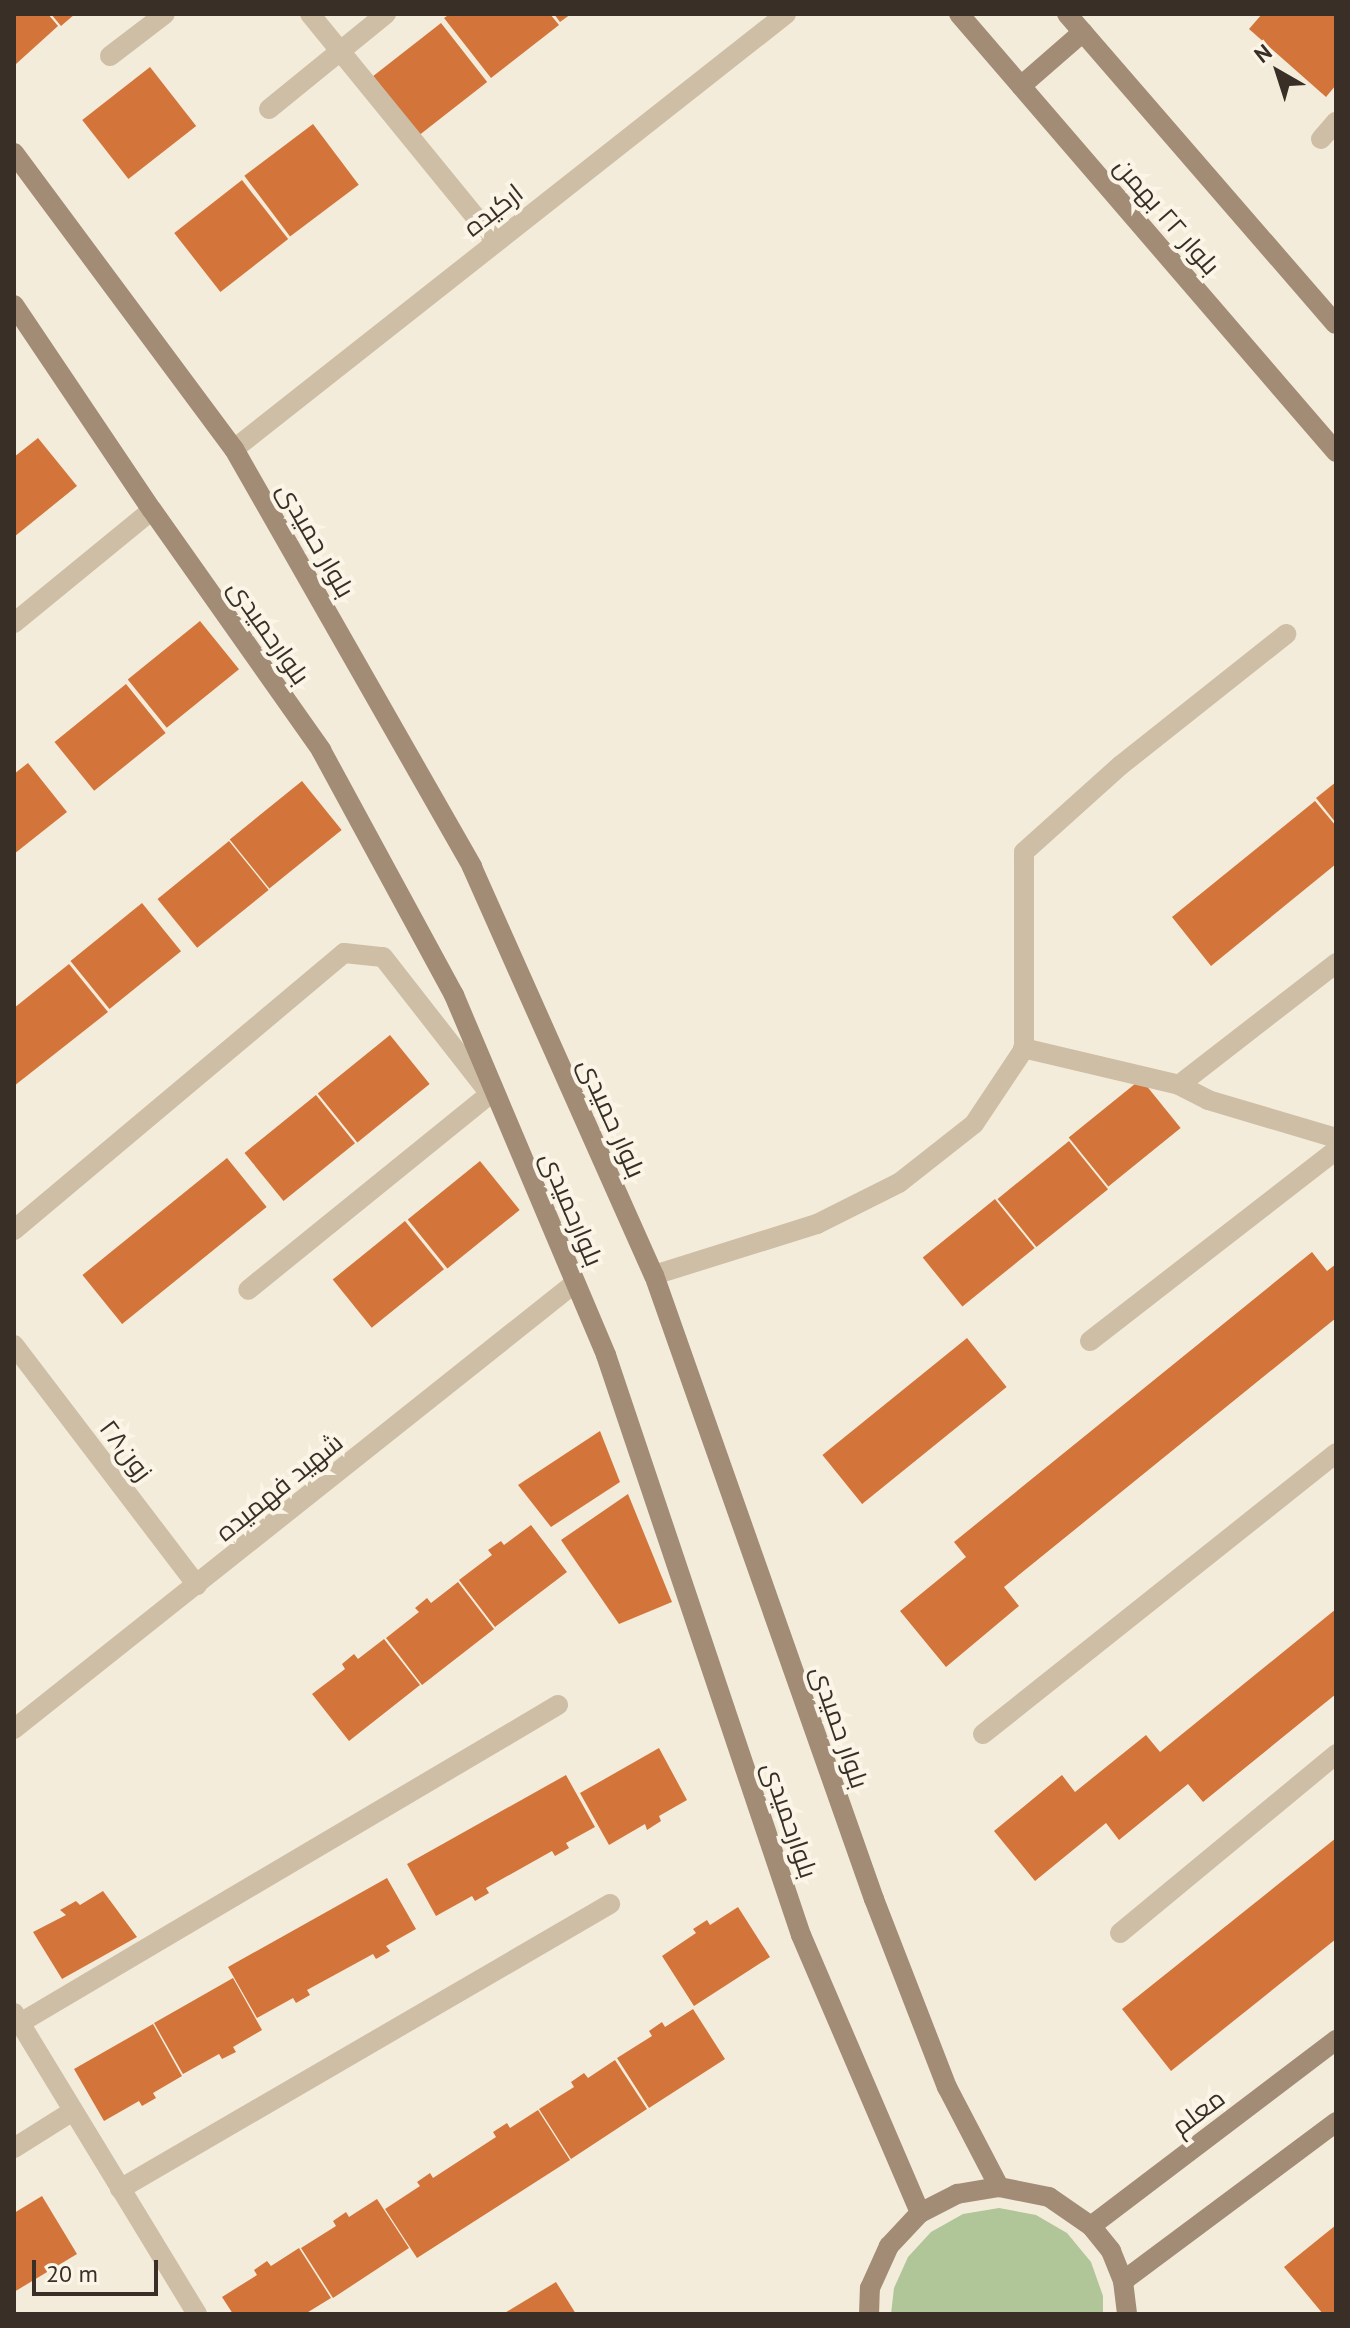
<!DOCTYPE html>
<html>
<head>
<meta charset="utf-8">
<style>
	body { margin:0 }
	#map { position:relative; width:1350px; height:2328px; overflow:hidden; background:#f4ecda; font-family:"PT Sans",Cairo,sans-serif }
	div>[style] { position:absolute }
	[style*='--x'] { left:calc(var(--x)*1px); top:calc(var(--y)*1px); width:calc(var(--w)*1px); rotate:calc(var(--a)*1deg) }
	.green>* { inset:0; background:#b0c598 }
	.building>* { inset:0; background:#d3753a; transform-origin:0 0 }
	.street>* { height:20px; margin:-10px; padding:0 10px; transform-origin:10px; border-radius:10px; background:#cebea5 }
	.secondary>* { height:20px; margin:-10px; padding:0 10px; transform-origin:10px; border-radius:10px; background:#a28c76 }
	span { translate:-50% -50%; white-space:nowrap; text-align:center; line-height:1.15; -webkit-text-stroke:8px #fbf5e7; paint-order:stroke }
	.street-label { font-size:26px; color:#392f27 }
	.frame { position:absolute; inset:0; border:16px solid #392f27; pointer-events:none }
	.north { position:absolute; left:1238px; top:32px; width:80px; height:80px; -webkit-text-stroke:6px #fbf5e7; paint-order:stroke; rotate:321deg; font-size:22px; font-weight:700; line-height:32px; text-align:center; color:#392f27 }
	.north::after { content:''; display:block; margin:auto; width:28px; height:36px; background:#392f27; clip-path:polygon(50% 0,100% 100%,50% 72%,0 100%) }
	.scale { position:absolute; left:32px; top:2260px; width:126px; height:36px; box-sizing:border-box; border:4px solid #392f27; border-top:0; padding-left:10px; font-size:24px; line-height:28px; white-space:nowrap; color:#392f27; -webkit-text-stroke:6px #fbf5e7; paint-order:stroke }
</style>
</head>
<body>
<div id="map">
	<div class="green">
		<div style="clip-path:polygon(999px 2208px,1036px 2215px,1067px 2233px,1091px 2262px,1103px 2296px,1103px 2314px,891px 2314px,894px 2288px,908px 2257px,931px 2232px,963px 2214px)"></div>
	</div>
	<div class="building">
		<div style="clip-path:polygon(14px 14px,48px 14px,58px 26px,16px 64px)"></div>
		<div style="clip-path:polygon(51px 14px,75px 14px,61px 26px)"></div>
		<div style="clip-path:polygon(450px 14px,550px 14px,559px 25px,491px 78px,444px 18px)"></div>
		<div style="clip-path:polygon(554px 14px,571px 14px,560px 22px)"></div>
		<div style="clip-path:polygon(1262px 14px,1336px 14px,1336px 85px,1326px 97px,1249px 29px)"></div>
		<div style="left:441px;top:23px;width:75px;height:86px;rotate:52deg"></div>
		<div style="left:150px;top:67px;width:75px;height:86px;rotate:52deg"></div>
		<div style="left:313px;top:124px;width:76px;height:86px;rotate:53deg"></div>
		<div style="left:242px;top:180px;width:75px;height:86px;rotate:52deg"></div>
		<div style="clip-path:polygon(38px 438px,77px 486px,14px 537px,14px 457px)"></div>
		<div style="left:200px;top:621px;width:62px;height:93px;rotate:51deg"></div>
		<div style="left:126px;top:684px;width:63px;height:92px;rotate:51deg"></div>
		<div style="clip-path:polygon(28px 763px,67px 812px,14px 854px,14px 774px)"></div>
		<div style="left:302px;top:781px;width:63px;height:93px;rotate:51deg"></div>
		<div style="clip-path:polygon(1336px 782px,1336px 823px,1316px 798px)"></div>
		<div style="clip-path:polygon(1315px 801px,1336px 826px,1336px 864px,1211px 966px,1172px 917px)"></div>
		<div style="left:229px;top:841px;width:63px;height:92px;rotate:51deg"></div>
		<div style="left:142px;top:903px;width:62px;height:92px;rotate:51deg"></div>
		<div style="clip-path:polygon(69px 964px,108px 1012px,14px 1086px,14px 1008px)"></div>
		<div style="left:390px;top:1035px;width:63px;height:93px;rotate:51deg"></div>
		<div style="left:1141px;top:1079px;width:63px;height:93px;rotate:51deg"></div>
		<div style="left:316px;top:1095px;width:62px;height:92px;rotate:51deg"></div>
		<div style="left:1069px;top:1141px;width:62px;height:92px;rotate:51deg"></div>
		<div style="left:227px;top:1158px;width:63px;height:186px;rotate:51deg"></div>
		<div style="left:480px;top:1161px;width:63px;height:93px;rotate:51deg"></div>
		<div style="left:995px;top:1199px;width:63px;height:93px;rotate:51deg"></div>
		<div style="left:405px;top:1221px;width:62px;height:93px;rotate:51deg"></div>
		<div style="clip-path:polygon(1312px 1252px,1327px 1271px,1336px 1264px,1336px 1318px,1004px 1587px,1019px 1606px,946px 1667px,900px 1611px,966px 1557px,954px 1542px)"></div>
		<div style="left:967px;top:1338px;width:63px;height:186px;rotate:51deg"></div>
		<div style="clip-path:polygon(600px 1431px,620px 1482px,551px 1527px,518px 1485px)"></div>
		<div style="clip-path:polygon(628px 1494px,672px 1602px,619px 1624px,561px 1540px)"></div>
		<div style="clip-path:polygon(531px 1525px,567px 1572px,495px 1627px,459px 1580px,492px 1555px,488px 1550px,501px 1541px,504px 1545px)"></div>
		<div style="clip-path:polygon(458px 1582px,494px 1629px,422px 1685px,386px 1638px,419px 1612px,415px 1608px,427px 1598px,431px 1603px)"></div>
		<div style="clip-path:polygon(1336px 1609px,1336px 1694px,1203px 1802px,1188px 1784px,1119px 1840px,1106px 1823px,1035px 1881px,994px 1831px,1062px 1775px,1075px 1792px,1146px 1735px,1160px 1752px)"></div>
		<div style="clip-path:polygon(384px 1639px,420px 1685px,349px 1741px,312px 1694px,345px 1669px,342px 1664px,354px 1654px,358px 1659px)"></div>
		<div style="clip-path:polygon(659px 1748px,687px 1800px,659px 1816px,661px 1821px,647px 1830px,645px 1824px,609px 1845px,580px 1793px)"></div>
		<div style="clip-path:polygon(566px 1775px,595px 1827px,566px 1843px,569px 1848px,555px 1856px,552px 1851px,486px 1888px,489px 1893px,475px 1901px,472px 1896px,436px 1916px,407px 1864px)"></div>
		<div style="clip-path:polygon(1336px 1838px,1336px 1939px,1171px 2071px,1122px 2009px)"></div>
		<div style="clip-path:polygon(387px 1878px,416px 1929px,386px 1946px,390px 1951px,376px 1959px,373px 1954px,307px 1990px,310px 1995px,296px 2003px,293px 1998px,257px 2018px,228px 1967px)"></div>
		<div style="clip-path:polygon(103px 1891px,137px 1937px,62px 1979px,33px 1932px,66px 1915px,60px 1910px,76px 1901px,80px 1905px)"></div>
		<div style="clip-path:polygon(738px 1907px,770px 1957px,694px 2006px,662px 1956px,696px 1933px,693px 1929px,707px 1920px,710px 1925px)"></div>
		<div style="clip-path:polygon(233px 1978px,262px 2030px,233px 2047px,236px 2052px,222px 2059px,219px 2054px,183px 2074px,154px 2023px)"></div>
		<div style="clip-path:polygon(693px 2009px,725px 2059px,649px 2108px,617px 2058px,652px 2036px,649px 2031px,662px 2022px,665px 2027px)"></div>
		<div style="clip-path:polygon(153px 2024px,182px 2076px,153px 2093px,156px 2098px,142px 2106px,139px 2101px,104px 2121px,74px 2069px)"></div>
		<div style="clip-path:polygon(615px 2060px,647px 2109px,571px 2159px,539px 2109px,574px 2087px,571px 2082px,584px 2073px,588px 2078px)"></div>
		<div style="clip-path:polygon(538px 2110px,570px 2160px,417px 2258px,385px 2209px,420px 2186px,417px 2182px,430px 2173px,433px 2178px,496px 2137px,493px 2132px,507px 2123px,510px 2128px)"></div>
		<div style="clip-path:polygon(42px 2196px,77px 2254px,14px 2292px,14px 2213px)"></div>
		<div style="clip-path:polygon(377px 2199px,409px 2248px,333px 2298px,301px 2248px,336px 2226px,333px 2221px,346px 2212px,349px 2217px)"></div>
		<div style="clip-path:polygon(1336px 2225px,1336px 2314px,1323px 2314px,1284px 2267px)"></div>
		<div style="clip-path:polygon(299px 2248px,331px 2298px,305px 2314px,233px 2314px,222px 2297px,257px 2275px,254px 2270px,267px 2261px,271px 2266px)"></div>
		<div style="clip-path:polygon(556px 2282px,576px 2314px,503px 2314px)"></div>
	</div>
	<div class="street">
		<div style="--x:310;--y:14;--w:293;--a:50.8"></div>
		<div style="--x:110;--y:56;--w:69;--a:-37.4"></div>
		<div style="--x:269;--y:109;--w:151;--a:-39.1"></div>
		<div style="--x:1321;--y:139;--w:23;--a:-49"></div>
		<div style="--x:234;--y:449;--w:703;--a:-38.24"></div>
		<div style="--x:14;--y:623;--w:178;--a:-39.3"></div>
		<div style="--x:1023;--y:1048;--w:160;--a:13.3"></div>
		<div style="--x:1179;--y:1085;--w:33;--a:27"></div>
		<div style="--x:1208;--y:1100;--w:134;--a:16.5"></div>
		<div style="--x:1179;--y:1085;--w:199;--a:-37.8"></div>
		<div style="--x:14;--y:1230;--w:431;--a:-40"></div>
		<div style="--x:344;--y:953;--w:39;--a:6"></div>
		<div style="--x:383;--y:957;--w:174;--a:52"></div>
		<div style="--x:490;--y:1094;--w:311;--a:141"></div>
		<div style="--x:654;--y:1275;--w:171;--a:-17.4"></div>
		<div style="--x:817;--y:1224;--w:92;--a:-26.6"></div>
		<div style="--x:899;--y:1183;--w:95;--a:-38.2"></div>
		<div style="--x:974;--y:1124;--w:90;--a:-56.3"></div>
		<div style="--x:1024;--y:1049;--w:197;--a:-90"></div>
		<div style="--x:1024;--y:852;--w:130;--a:-41.9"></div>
		<div style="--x:1121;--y:765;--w:211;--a:-38.4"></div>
		<div style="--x:1090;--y:1341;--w:311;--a:-37.8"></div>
		<div style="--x:14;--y:1345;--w:302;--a:52.7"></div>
		<div style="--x:14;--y:1729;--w:717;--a:-38.49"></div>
		<div style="--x:983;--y:1734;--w:451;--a:-38.5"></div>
		<div style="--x:1120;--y:1933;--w:281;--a:-39.6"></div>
		<div style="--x:14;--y:2013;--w:352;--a:58.7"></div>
		<div style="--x:20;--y:2023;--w:625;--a:-30.59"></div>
		<div style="--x:14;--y:2148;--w:70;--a:-32.1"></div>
		<div style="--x:120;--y:2189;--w:567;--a:-30.18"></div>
	</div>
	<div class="secondary">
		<div style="--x:959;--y:14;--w:578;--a:49.28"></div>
		<div style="--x:1067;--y:14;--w:410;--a:49.1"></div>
		<div style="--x:1021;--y:86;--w:82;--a:-41.1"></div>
		<div style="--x:14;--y:153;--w:369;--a:53.4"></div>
		<div style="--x:234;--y:449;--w:481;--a:60.3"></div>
		<div style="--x:472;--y:867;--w:447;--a:66"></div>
		<div style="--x:654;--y:1275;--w:662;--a:70.58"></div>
		<div style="--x:874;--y:1899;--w:202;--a:68.8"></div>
		<div style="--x:947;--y:2087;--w:113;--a:62.5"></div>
		<div style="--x:14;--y:305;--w:247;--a:56.1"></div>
		<div style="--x:152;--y:510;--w:294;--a:54.8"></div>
		<div style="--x:321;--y:750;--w:279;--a:61.5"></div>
		<div style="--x:454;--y:995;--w:391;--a:67.1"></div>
		<div style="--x:606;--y:1355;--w:612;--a:71.42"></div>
		<div style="--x:801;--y:1935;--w:302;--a:66.8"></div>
		<div style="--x:1091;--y:2226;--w:308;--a:-37.2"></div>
		<div style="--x:1123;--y:2281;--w:266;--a:-36.7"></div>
		<div style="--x:869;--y:2314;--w:26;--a:-88"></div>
		<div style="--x:870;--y:2288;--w:46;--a:-65.7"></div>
		<div style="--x:889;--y:2246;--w:45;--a:-46.8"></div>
		<div style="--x:920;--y:2213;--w:42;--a:-27.2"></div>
		<div style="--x:957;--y:2194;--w:43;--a:-9.5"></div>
		<div style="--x:999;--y:2187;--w:51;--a:11.3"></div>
		<div style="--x:1049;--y:2197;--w:51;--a:34.6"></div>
		<div style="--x:1091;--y:2226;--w:32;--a:51"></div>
		<div style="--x:1111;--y:2251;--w:32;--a:68"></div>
		<div style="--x:1123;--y:2281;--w:33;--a:83"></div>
	</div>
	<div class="street-label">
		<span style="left:493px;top:210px;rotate:-38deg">ارکیده</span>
		<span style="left:1167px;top:216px;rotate:49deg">بلوار ۲۲ بهمن</span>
		<span style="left:316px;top:540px;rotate:60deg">بلوار حمیدی</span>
		<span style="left:269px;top:632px;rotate:55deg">بلوارحمیدی</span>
		<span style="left:612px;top:1118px;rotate:66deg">بلوار حمیدی</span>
		<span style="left:572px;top:1209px;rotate:67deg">بلوارحمیدی</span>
		<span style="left:126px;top:1450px;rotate:53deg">زون۲۸</span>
		<span style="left:279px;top:1487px;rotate:-39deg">شهید فهمیده</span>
		<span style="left:840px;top:1727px;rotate:71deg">بلوار حمیدی</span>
		<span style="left:790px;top:1820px;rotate:71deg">بلوارحمیدی</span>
		<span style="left:1198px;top:2112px;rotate:-37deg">معلم</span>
	</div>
	<div class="frame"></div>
	<div class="north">N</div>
	<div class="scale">20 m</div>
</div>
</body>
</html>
